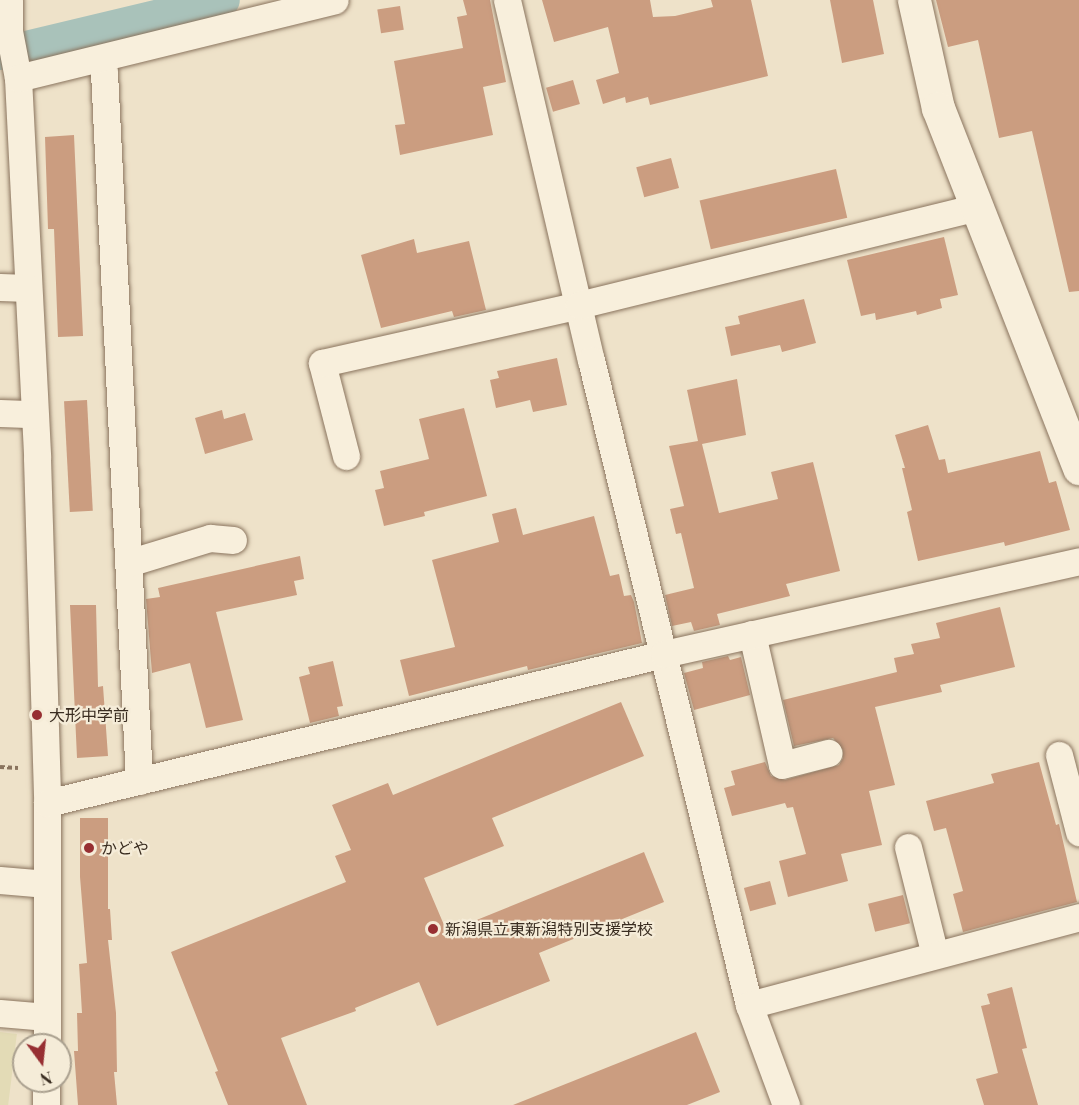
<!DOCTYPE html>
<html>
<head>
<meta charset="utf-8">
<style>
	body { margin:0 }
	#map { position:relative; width:1079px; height:1105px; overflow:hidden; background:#eee2c9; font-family:"Playfair Display","Noto Sans JP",serif }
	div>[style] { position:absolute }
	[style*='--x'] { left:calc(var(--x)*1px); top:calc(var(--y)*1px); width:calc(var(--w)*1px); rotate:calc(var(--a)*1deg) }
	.farmland>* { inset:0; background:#e3dbb6; transform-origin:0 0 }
	.canal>* { height:33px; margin:-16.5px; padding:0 16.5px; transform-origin:16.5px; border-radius:16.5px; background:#a9c2ba }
	.building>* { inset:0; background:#cb9d80; transform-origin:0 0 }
	.path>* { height:4px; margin-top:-2px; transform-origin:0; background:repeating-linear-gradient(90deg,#8a745e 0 4.5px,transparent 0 7.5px) }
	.roads { filter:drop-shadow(0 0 2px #8a745e) drop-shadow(0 0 2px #8a745e) }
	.minor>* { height:27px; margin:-13.5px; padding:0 13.5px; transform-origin:13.5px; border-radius:13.5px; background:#f8efdc }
	.tertiary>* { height:33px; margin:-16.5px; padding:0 16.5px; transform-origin:16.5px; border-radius:16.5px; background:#f8efdc }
	.dots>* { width:16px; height:16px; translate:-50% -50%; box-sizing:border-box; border:3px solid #f5ecd8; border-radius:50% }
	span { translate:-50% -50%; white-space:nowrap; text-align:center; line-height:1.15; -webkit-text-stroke:4.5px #f5ecd8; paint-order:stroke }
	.poi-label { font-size:16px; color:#3a2d21 }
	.left { translate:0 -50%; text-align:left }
	.north { position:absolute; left:12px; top:1033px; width:60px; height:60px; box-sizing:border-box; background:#f5ecd8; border:2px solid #aaa08f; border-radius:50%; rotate:165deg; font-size:16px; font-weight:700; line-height:24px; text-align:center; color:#3a2d21 }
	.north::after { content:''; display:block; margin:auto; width:21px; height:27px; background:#972f32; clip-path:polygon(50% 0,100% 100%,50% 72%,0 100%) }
</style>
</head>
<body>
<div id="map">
	<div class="farmland">
		<div style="left:0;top:1032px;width:17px;height:73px;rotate:7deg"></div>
	</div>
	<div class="canal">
		<div style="--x:0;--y:53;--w:229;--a:-13.4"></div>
	</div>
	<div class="building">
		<div style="clip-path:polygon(463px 0,490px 0,506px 82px,483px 87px,493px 135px,400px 155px,395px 125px,405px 124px,394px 61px,463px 48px,457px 17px,467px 15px)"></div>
		<div style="clip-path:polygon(542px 0,650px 0,653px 17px,675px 16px,713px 7px,711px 0,751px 0,768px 76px,650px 105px,648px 97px,626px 103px,625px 97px,603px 104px,596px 80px,619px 73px,608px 27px,554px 42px)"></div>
		<div style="clip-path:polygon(830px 0,873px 0,884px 54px,842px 63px)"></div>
		<div style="clip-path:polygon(936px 0,1079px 0,1079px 291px,1069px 292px,1032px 131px,999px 138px,978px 40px,948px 47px)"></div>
		<div style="left:400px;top:6px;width:24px;height:23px;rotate:81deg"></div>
		<div style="left:573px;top:80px;width:25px;height:28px;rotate:74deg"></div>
		<div style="clip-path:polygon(74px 135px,83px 336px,58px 337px,54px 229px,48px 229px,45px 137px)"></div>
		<div style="left:671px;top:158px;width:31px;height:36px;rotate:75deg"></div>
		<div style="left:836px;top:169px;width:50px;height:140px;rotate:77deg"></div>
		<div style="clip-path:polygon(944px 237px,958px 295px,940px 299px,942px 308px,917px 315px,916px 311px,876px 320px,875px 313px,861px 316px,847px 260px)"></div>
		<div style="clip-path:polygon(414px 239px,417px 253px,469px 241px,486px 310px,454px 317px,452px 311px,381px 328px,361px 255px)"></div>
		<div style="clip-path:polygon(804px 299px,816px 343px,782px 352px,780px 345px,731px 356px,725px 327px,740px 324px,738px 316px)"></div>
		<div style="clip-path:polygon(557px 358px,567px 405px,533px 412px,530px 400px,496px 408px,490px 380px,499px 378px,497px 371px)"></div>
		<div style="clip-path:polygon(737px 379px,746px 435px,702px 444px,719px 513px,778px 499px,771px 472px,813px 462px,840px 571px,786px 584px,790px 596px,717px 614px,720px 625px,694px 631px,691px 622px,672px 626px,665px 595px,694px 588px,681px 533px,676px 534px,670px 509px,684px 506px,669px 446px,698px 441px,687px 390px)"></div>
		<div style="left:87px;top:400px;width:111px;height:23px;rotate:87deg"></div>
		<div style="clip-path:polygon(464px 408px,487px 496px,424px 512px,425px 516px,384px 526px,375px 490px,384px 488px,380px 471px,429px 459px,419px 419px)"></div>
		<div style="clip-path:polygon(222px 410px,224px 419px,245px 413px,253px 440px,205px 454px,195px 418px)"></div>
		<div style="clip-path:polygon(928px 425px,939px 460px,945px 459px,948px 473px,1040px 451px,1049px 483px,1056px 481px,1070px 530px,1005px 546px,1004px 542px,918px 561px,907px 512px,912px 510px,902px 468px,905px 468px,895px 435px)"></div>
		<div style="clip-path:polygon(516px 508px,523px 535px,594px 516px,610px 576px,619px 574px,624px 596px,631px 595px,634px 602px,642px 643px,528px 670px,527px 666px,409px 696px,400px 660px,455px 647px,432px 560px,499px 542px,492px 514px)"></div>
		<div style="clip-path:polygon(300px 556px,304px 579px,294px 581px,297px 595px,216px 612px,243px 720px,206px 728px,190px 663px,152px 673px,146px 599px,160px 597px,158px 588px)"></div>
		<div style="clip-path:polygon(70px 605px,96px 605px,98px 687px,103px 686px,108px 756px,77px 758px)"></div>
		<div style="clip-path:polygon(1000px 607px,1015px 667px,940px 685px,942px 692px,875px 707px,895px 785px,869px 791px,882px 845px,841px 854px,848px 881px,788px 897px,779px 861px,806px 854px,793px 807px,787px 808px,785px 803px,732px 816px,724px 788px,735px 785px,731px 771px,765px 762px,771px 776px,785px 780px,839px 765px,843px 758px,843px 750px,833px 738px,794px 746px,783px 700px,897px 672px,894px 658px,914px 654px,911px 644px,940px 638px,936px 623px)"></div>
		<div style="clip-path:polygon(728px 656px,730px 660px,741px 657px,750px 695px,694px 710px,684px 673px,703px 668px,702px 662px)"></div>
		<div style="clip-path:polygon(333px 661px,343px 706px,337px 707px,339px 716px,310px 723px,299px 677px,310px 674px,308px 667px)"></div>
		<div style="clip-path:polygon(621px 702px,644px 756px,492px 818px,504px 846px,424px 878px,447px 932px,644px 852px,664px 902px,539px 953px,550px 981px,437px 1026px,419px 982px,355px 1008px,356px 1011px,281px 1038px,307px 1105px,228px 1105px,215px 1072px,218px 1071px,171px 952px,346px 882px,335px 856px,351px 850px,332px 805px,388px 783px,393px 795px)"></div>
		<div style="clip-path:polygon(1039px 762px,1056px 825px,1059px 824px,1077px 902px,963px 932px,953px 894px,963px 891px,946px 828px,934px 831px,926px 801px,994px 783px,991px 774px)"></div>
		<div style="clip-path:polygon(80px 818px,108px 818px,108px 909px,110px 909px,112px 940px,108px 940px,116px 1013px,117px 1072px,114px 1072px,117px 1105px,78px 1105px,74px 1051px,78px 1051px,77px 1013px,82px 1013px,79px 964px,87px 963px,80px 877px)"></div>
		<div style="left:770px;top:881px;width:24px;height:27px;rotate:75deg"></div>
		<div style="left:903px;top:895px;width:29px;height:36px;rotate:76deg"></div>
		<div style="clip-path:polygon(1012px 987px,1027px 1048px,1022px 1049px,1038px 1105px,984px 1105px,976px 1079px,998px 1073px,981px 1006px,990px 1004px,987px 994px)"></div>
		<div style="clip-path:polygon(696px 1032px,720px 1092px,687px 1105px,513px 1105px)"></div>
	</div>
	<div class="path">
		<div style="--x:0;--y:767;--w:18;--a:3"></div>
	</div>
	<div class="roads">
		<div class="minor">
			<div style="--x:9;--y:0;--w:31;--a:90"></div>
			<div style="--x:9;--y:31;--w:48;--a:79.2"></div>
			<div style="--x:18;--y:78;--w:380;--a:87.1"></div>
			<div style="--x:37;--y:458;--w:345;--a:88.3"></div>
			<div style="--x:47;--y:803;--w:242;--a:90"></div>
			<div style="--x:507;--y:0;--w:370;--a:76.9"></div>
			<div style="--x:591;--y:360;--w:664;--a:76.24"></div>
			<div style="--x:749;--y:1005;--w:107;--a:69.7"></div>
			<div style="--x:104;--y:72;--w:710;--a:87.17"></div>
			<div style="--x:18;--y:78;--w:326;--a:-13.8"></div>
			<div style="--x:0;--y:287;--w:28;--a:2"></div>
			<div style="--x:0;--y:413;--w:34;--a:2"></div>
			<div style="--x:346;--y:456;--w:96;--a:-104.5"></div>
			<div style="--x:322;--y:363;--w:263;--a:-12.7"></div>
			<div style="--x:579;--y:305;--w:410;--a:-13.8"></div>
			<div style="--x:128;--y:563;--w:86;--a:-17"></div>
			<div style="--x:210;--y:538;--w:23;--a:5"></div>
			<div style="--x:752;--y:634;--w:134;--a:77.1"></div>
			<div style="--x:782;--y:765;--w:48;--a:-14.6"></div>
			<div style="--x:1059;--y:755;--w:80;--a:75.4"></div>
			<div style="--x:47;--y:803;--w:635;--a:-13.58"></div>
			<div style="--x:664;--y:654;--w:425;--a:-12.6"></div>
			<div style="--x:908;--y:847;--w:111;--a:76"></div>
			<div style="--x:0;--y:880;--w:47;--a:4.9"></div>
			<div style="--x:749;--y:1005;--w:342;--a:-14.9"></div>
			<div style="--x:0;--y:1013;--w:47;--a:4.9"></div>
			<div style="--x:46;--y:1105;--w:24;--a:-90"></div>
		</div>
		<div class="tertiary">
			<div style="--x:914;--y:0;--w:111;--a:77.5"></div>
			<div style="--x:938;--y:108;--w:387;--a:68.6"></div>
		</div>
	</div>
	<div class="dots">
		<div style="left:37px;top:715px;background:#972f32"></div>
		<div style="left:89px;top:848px;background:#972f32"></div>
		<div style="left:433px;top:929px;background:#972f32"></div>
	</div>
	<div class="poi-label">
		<span class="left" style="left:49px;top:715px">大形中学前</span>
		<span class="left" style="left:101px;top:848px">かどや</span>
		<span class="left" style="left:445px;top:929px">新潟県立東新潟特別支援学校</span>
	</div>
	<div class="north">N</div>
</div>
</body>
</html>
